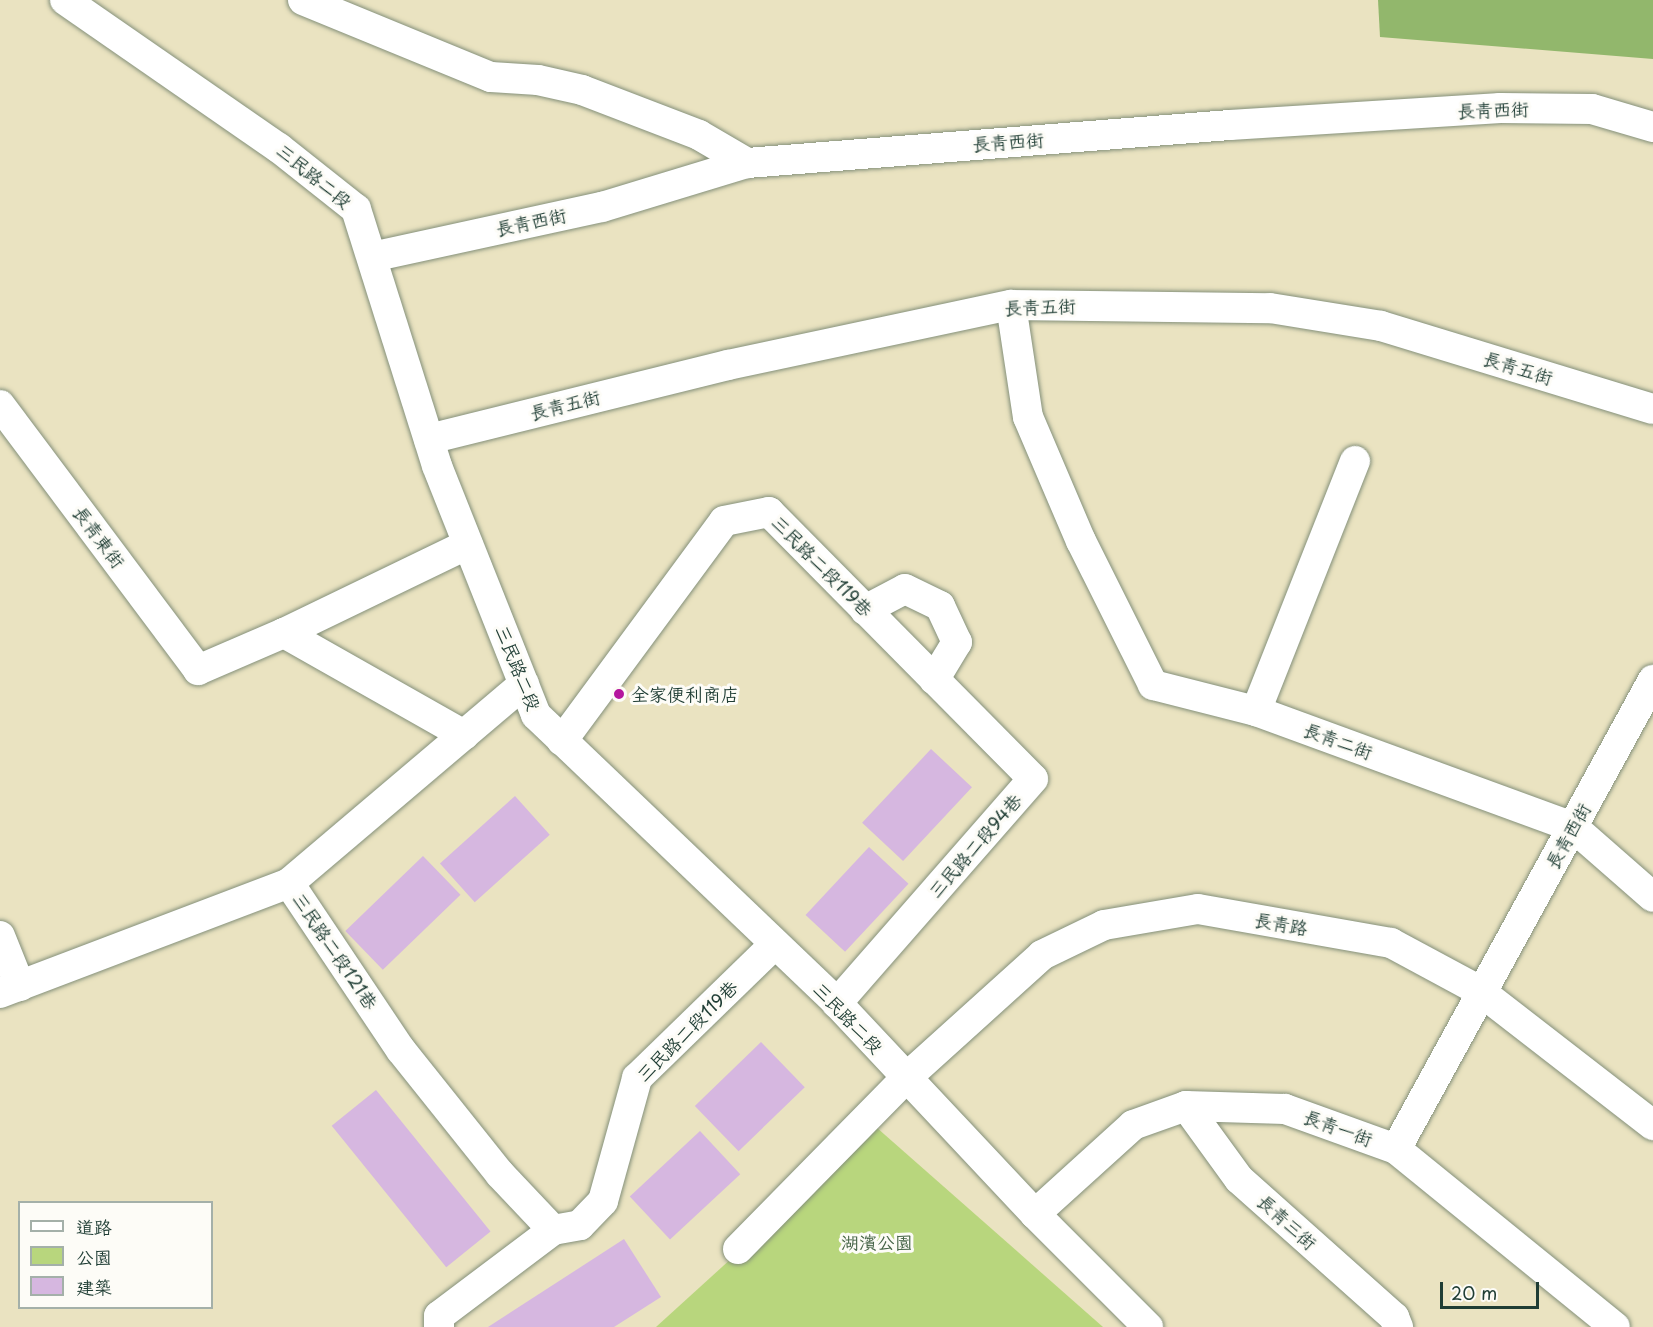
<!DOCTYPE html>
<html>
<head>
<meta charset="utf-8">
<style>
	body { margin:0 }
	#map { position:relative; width:1653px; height:1327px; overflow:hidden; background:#eae3c1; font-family:"Playpen Sans","LXGW WenKai TC",sans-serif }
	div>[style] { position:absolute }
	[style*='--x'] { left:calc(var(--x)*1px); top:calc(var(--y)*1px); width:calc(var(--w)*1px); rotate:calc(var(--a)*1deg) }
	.green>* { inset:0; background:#b8d67d }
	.forest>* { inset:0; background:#92b76c }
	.building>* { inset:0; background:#d6b7e0; transform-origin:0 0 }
	.roads { filter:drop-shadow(0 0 2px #84907a) drop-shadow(0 0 2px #84907a) }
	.street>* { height:30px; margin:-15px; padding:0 15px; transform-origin:15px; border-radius:15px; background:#fff }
	.dots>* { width:16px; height:16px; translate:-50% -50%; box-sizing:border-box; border:3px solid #fdfcf7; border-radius:50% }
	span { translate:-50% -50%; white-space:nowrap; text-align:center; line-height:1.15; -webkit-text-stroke:6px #fdfcf7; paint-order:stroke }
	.street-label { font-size:18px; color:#1f3d34 }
	.poi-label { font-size:18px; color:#1f3d34 }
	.left { translate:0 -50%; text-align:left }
	.park-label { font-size:18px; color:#456346 }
	.legend { position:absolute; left:18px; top:1201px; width:195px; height:108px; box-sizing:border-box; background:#fdfcf7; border:2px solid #a4b0a9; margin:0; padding:8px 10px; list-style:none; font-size:18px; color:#1f3d34 }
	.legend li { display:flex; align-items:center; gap:12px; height:30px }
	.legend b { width:30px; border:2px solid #a4b0a9 }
	.scale { position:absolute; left:1440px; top:1282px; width:99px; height:27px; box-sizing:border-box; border:3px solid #1f3d34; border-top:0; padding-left:8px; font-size:18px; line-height:21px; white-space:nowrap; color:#1f3d34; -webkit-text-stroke:4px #fdfcf7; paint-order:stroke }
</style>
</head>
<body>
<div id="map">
	<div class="green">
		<div style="clip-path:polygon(876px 1127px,1103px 1327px,656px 1327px)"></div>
	</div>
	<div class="forest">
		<div style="clip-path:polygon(1378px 0,1653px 0,1653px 59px,1380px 37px)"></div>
	</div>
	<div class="building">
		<div style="left:931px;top:749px;width:56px;height:101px;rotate:43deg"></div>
		<div style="left:515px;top:796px;width:52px;height:101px;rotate:48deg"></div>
		<div style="left:869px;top:847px;width:54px;height:93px;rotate:43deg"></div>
		<div style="left:423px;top:856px;width:54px;height:108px;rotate:46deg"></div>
		<div style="left:761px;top:1042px;width:63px;height:92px;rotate:46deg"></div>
		<div style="left:376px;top:1090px;width:182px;height:57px;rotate:51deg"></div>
		<div style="left:700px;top:1131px;width:59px;height:96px;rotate:47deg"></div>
		<div style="clip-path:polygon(624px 1239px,661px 1297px,614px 1327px,488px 1327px)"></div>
	</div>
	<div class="roads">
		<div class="street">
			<div style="--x:65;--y:0;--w:260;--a:34.7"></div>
			<div style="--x:279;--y:148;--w:98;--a:38.4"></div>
			<div style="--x:356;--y:209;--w:269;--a:72.5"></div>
			<div style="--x:437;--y:466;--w:268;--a:68.3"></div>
			<div style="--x:536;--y:715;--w:417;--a:43.7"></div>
			<div style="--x:837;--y:1003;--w:289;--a:46.8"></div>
			<div style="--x:1035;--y:1214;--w:160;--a:45"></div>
			<div style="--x:303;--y:0;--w:203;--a:22.3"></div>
			<div style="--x:491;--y:77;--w:47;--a:3.7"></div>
			<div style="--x:538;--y:80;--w:45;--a:12.8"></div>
			<div style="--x:582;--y:90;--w:125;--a:21"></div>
			<div style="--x:699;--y:135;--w:56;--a:30.3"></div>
			<div style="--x:372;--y:257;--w:235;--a:-12.3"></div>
			<div style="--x:602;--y:207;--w:152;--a:-16.9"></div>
			<div style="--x:747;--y:163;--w:484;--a:-4.5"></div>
			<div style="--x:1230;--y:125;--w:271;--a:-3.6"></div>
			<div style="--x:1500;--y:108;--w:92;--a:0.6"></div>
			<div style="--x:1592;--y:109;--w:64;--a:16.4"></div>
			<div style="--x:1011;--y:305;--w:113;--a:81.4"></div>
			<div style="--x:1028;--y:417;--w:135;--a:66.9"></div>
			<div style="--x:1081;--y:541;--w:161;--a:63.4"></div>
			<div style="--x:1153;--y:685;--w:106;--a:14.2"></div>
			<div style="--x:0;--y:405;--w:331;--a:53.2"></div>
			<div style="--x:198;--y:670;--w:94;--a:-23.3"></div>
			<div style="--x:284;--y:633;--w:207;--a:29.5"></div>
			<div style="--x:429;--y:439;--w:308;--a:-13.9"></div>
			<div style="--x:728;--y:365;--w:289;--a:-12"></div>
			<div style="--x:1011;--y:305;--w:259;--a:0.7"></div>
			<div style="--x:1270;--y:308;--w:112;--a:9.2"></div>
			<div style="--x:1381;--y:326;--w:284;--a:17"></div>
			<div style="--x:1355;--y:461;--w:269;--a:111.6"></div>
			<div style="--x:1256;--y:711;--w:338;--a:20.1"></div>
			<div style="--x:1573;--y:827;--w:106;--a:41.2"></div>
			<div style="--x:865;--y:610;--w:45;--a:-27.7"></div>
			<div style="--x:905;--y:589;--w:39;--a:26"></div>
			<div style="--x:940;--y:606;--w:40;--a:65"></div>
			<div style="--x:957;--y:642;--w:44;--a:121.2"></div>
			<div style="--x:284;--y:633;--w:204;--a:-25.8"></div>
			<div style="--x:562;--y:741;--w:273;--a:-53.6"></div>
			<div style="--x:724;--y:521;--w:46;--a:-11.3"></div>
			<div style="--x:769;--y:512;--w:375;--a:45.3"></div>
			<div style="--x:1033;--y:779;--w:298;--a:131.2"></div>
			<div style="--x:289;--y:883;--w:201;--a:56.2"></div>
			<div style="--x:401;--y:1050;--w:159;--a:51.4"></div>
			<div style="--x:500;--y:1174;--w:77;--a:46.6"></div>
			<div style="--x:0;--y:936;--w:54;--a:68.2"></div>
			<div style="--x:0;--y:993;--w:309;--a:-20.8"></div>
			<div style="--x:289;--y:883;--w:308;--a:-40.3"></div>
			<div style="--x:1186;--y:1106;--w:90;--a:54"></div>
			<div style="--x:1239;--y:1179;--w:208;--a:41.7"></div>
			<div style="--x:1394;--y:1317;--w:11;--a:68"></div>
			<div style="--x:1396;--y:1149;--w:535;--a:-61.28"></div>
			<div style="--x:1035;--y:1214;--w:132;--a:-42.2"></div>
			<div style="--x:1133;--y:1125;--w:56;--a:-19.7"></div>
			<div style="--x:1186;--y:1106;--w:99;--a:1.7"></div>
			<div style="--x:1285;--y:1109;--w:118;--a:19.8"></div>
			<div style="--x:1396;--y:1149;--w:282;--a:39.1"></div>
			<div style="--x:738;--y:1249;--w:240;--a:-45.5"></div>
			<div style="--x:906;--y:1078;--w:183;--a:-42.1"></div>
			<div style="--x:1042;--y:955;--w:69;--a:-25.8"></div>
			<div style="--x:1104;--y:925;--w:95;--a:-9.7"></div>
			<div style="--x:1198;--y:909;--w:196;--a:10"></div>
			<div style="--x:1391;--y:943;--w:101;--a:28.3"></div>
			<div style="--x:1480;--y:991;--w:219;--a:37.8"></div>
			<div style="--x:439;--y:1327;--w:11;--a:-90"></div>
			<div style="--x:439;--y:1316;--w:143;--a:-37"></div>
			<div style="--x:553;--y:1230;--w:27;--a:-10"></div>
			<div style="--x:580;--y:1225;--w:33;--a:-46"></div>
			<div style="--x:603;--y:1201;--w:128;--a:-74.5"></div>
			<div style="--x:637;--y:1078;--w:191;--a:-44.2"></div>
		</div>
	</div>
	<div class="dots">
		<div style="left:619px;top:694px;background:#b5179e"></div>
	</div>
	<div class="street-label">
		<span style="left:1493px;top:110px;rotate:-2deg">長青西街</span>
		<span style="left:1008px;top:142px;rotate:-4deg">長青西街</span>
		<span style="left:314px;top:176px;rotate:39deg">三民路二段</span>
		<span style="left:531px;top:222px;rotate:-12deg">長青西街</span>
		<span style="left:1040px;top:307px;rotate:-2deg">長青五街</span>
		<span style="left:1518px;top:368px;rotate:17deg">長青五街</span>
		<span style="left:565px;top:405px;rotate:-14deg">長青五街</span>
		<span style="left:99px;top:537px;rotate:53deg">長青東街</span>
		<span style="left:822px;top:566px;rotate:45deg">三民路二段119巷</span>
		<span style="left:518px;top:668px;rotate:68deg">三民路二段</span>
		<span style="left:1338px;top:741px;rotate:20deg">長青二街</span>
		<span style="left:1568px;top:836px;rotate:-61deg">長青西街</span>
		<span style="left:975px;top:846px;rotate:-49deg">三民路二段94巷</span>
		<span style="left:1281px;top:924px;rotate:10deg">長青路</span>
		<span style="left:335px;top:951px;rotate:56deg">三民路二段121巷</span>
		<span style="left:848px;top:1018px;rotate:46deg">三民路二段</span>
		<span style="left:687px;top:1031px;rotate:-45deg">三民路二段119巷</span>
		<span style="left:1338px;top:1128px;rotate:20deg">長青一街</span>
		<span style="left:1287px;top:1222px;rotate:42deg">長青三街</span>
	</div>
	<div class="poi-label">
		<span class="left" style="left:631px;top:694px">全家便利商店</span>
	</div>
	<div class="park-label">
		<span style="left:877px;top:1242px">湖濱公園</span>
	</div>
	<ul class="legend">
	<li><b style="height:8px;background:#fff"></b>道路</li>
	<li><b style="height:16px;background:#b8d67d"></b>公園</li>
	<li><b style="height:16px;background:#d6b7e0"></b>建築</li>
	</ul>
	<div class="scale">20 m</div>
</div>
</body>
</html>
